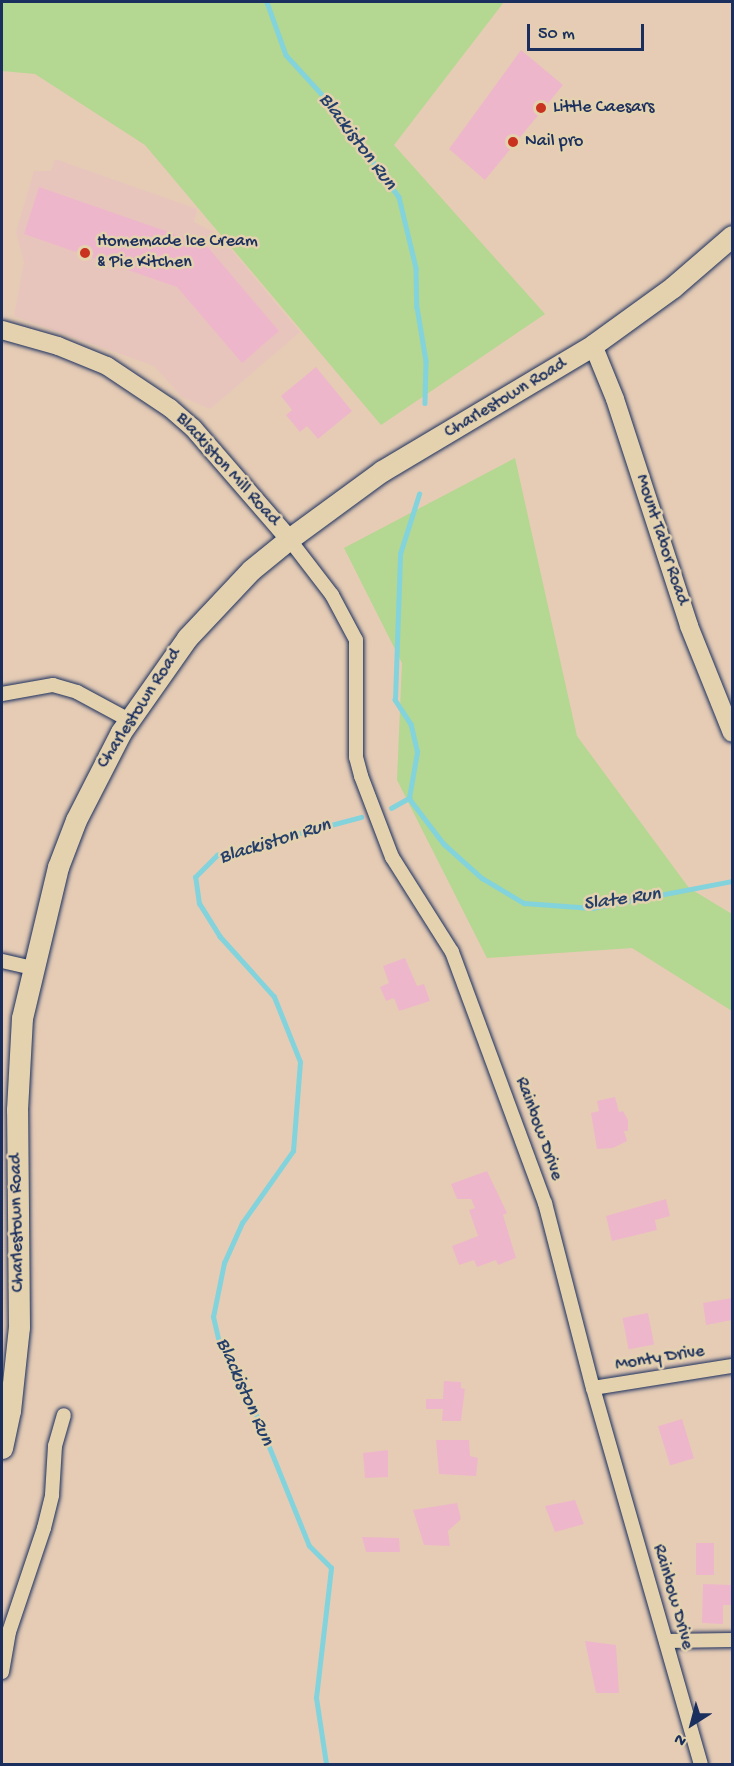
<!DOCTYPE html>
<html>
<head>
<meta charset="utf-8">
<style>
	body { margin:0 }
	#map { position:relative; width:734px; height:1766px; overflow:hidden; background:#e6ccb5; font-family:"Gochi Hand",sans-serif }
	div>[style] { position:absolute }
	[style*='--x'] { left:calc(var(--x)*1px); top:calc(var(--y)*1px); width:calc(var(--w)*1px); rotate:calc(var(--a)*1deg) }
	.built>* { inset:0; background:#e8c5bc }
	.green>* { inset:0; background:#b4d791 }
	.stream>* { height:4.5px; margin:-2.25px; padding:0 2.25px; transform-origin:2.25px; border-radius:2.25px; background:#83d3dc }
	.building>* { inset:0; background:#eeb6cb; transform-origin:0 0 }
	.roads { filter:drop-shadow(0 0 2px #1b2f5e) drop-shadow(0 0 2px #1b2f5e) }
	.street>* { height:14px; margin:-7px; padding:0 7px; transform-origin:7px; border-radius:7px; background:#e4d2af }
	.secondary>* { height:18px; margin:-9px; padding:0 9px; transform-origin:9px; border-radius:9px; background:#e4d2af }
	.primary>* { height:21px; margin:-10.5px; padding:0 10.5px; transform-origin:10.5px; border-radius:10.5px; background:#e4d2af }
	.dots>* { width:16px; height:16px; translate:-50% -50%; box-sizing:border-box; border:3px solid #e4d2af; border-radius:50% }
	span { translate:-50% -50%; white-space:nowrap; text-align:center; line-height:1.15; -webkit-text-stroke:5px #e4d2af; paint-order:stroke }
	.poi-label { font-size:18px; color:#1b2f5e }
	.left { translate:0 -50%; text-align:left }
	.street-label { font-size:18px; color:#1b2f5e }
	.water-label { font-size:20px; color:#253f6b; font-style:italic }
	.frame { position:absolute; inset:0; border:3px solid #1b2f5e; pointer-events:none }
	.north { position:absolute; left:662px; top:1694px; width:60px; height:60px; -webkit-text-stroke:4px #e4d2af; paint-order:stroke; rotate:216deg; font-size:16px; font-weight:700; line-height:24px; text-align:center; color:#1b2f5e }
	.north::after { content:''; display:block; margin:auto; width:21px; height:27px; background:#1b2f5e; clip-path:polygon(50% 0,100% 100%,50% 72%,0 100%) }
	.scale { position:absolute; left:527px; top:24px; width:117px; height:27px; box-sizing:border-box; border:3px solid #1b2f5e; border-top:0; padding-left:8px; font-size:18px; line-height:21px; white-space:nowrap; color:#1b2f5e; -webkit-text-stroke:4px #e4d2af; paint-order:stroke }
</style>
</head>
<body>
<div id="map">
	<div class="built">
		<div style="clip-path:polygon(55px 159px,197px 209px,194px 222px,218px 234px,300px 332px,210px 409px,182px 397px,154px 366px,14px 316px,24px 262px,16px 232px,34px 171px,51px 171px)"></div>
	</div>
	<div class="green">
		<div style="clip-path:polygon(2px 2px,504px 2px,394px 145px,545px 314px,381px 425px,145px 145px,35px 74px,2px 71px)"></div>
		<div style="clip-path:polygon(515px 458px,577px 736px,689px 888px,732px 914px,732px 1011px,632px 948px,487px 958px,397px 780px,402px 663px,344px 548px)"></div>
	</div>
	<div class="stream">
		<div style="--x:267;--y:2;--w:56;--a:70.3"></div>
		<div style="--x:286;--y:55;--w:62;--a:47.6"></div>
		<div style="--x:328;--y:101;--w:119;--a:53.5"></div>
		<div style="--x:399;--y:197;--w:73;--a:76.5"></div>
		<div style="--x:416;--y:268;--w:39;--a:89"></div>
		<div style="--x:417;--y:307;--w:55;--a:80.5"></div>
		<div style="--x:426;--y:361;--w:42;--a:91.4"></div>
		<div style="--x:409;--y:798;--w:58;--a:52.7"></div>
		<div style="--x:444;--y:844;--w:51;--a:41.8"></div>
		<div style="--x:482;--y:878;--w:49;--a:30.8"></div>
		<div style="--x:524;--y:903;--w:68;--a:4.2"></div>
		<div style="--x:592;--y:908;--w:143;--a:-10.9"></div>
		<div style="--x:391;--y:808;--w:21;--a:-29"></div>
		<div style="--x:409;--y:798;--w:47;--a:-80.1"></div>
		<div style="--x:417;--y:752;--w:28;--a:-103"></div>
		<div style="--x:411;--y:725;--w:30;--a:-123"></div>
		<div style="--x:395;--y:700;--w:146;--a:-88"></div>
		<div style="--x:400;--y:554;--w:63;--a:-72.4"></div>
		<div style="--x:326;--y:1764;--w:67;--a:-98.6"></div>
		<div style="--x:316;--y:1698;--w:131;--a:-83.4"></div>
		<div style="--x:331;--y:1568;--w:31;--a:-135"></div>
		<div style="--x:309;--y:1546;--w:152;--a:-112"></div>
		<div style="--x:252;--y:1405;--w:66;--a:-118.9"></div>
		<div style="--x:220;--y:1347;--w:31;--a:-103"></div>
		<div style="--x:213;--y:1317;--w:55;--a:-78.5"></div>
		<div style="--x:224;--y:1263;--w:44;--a:-65.8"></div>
		<div style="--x:242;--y:1223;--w:88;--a:-54.7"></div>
		<div style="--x:293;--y:1151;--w:89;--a:-85.5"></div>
		<div style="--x:300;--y:1062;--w:70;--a:-111.8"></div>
		<div style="--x:274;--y:997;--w:81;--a:-132"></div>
		<div style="--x:220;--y:937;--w:39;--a:-122"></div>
		<div style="--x:199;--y:904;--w:27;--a:-98"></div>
		<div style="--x:195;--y:877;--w:31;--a:-45"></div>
		<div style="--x:217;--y:855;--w:149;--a:-14.8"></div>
	</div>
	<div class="building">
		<div style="clip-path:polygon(521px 50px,563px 85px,485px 180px,449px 149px)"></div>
		<div style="clip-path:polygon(39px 187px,206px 245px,279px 331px,242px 363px,177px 287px,24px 234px)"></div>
		<div style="clip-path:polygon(316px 367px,352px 411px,318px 439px,307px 426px,300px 432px,286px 415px,292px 410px,281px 396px)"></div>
		<div style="clip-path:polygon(405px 958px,417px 986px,424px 984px,430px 1001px,399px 1011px,394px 998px,386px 1001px,380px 987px,389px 983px,383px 966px)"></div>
		<div style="clip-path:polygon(615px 1097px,619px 1112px,623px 1111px,628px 1120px,628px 1131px,624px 1131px,627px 1141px,613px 1148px,597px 1149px,591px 1113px,599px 1111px,597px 1101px)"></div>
		<div style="clip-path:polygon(487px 1171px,507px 1213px,503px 1215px,516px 1258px,498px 1265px,496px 1260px,477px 1267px,474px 1260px,459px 1265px,452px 1246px,478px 1236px,469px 1210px,475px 1208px,471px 1199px,457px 1199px,451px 1184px)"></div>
		<div style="clip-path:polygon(666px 1199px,670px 1216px,655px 1220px,657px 1230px,612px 1241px,606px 1216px)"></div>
		<div style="clip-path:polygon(732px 1298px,732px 1320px,706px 1325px,703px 1303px)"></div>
		<div style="left:648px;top:1313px;width:32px;height:26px;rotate:79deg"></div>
		<div style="clip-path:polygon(444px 1381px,461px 1382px,461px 1388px,465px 1389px,461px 1421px,442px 1421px,443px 1409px,426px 1409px,426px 1399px,443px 1399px)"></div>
		<div style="left:682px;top:1419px;width:41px;height:25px;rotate:73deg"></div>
		<div style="clip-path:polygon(436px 1440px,469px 1440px,470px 1456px,478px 1458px,476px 1476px,439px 1474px)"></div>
		<div style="clip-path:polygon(388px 1450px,388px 1477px,365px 1478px,363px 1453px)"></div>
		<div style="clip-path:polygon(575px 1500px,584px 1524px,555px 1532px,545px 1506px)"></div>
		<div style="clip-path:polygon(457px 1503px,461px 1519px,448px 1531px,450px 1546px,424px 1545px,413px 1510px)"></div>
		<div style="clip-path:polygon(362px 1537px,399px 1538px,400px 1552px,366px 1552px)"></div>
		<div style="left:696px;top:1543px;width:18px;height:32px"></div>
		<div style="clip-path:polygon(703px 1584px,732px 1585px,732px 1605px,723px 1605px,723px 1624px,702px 1623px)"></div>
		<div style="clip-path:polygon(585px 1641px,616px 1645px,619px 1693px,596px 1693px)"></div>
	</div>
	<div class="roads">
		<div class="street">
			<div style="--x:289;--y:539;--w:71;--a:52.5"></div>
			<div style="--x:332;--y:595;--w:51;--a:61.9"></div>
			<div style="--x:356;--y:640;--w:117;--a:90"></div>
			<div style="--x:356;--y:757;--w:20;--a:75"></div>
			<div style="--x:361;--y:776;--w:87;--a:69.1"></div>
			<div style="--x:392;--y:857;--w:112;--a:57.7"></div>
			<div style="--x:452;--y:952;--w:268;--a:69.7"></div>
			<div style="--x:545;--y:1203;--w:191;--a:75.5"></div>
			<div style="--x:593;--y:1388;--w:391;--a:74"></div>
			<div style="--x:2;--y:694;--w:52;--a:-10"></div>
			<div style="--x:53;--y:685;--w:25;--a:16"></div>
			<div style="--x:77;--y:692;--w:59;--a:28.3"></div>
			<div style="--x:2;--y:961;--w:31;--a:13"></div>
			<div style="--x:593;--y:1388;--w:141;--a:-9"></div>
			<div style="--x:666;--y:1641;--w:66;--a:-0.9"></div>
			<div style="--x:2;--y:1672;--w:41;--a:-80.1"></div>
			<div style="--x:9;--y:1632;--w:110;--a:-71.4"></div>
			<div style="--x:44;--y:1528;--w:34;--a:-76"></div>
			<div style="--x:52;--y:1495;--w:49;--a:-86.5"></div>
			<div style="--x:55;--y:1446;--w:32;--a:-74"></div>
		</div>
		<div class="secondary">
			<div style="--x:2;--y:330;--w:58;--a:15.9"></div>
			<div style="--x:58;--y:346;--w:53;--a:22.2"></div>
			<div style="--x:107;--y:366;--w:76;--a:33.7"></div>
			<div style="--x:170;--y:408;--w:30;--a:41"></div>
			<div style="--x:193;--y:428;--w:147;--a:49.1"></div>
			<div style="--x:593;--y:345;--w:58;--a:67.8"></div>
			<div style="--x:615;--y:399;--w:239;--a:71.9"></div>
			<div style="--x:689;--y:626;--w:115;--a:68.1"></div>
		</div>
		<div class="primary">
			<div style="--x:2;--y:1448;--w:38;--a:-78"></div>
			<div style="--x:10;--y:1411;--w:84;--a:-83.9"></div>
			<div style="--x:19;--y:1327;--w:217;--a:-90.5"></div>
			<div style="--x:17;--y:1110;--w:92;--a:-86.9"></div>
			<div style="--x:22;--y:1018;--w:155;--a:-76.6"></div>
			<div style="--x:58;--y:867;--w:50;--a:-69"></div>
			<div style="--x:76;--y:820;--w:99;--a:-62.9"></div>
			<div style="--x:121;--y:732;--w:115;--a:-54.9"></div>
			<div style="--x:187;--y:638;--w:93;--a:-46.7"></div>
			<div style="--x:251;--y:570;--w:49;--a:-39.2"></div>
			<div style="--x:289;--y:539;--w:115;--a:-36.2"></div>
			<div style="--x:382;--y:471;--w:246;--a:-30.8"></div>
			<div style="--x:593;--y:345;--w:99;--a:-35.9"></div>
			<div style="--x:673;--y:287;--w:78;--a:-40.8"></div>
		</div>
	</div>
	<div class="dots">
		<div style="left:541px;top:108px;background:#c8321e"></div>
		<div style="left:513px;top:142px;background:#c8321e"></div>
		<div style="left:85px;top:253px;background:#c8321e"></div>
	</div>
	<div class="poi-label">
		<span class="left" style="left:553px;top:108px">Little Caesars</span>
		<span class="left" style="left:525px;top:142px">Nail pro</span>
		<span class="left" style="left:97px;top:253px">Homemade Ice Cream<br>&amp; Pie Kitchen</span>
	</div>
	<div class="street-label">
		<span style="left:506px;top:399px;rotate:-31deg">Charlestown Road</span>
		<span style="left:227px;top:470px;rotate:48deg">Blackiston Mill Road</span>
		<span style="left:661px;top:540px;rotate:72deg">Mount Tabor Road</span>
		<span style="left:140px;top:709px;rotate:-57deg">Charlestown Road</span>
		<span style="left:538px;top:1129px;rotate:70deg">Rainbow Drive</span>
		<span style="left:18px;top:1223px;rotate:-91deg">Charlestown Road</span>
		<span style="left:660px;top:1359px;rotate:-9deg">Monty Drive</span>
		<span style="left:672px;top:1597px;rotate:74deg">Rainbow Drive</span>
	</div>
	<div class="water-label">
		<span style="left:357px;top:142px;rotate:53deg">Blackiston Run</span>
		<span style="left:275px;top:842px;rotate:-17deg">Blackiston Run</span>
		<span style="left:622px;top:900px;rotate:-8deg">Slate Run</span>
		<span style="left:244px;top:1392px;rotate:66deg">Blackiston Run</span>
	</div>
	<div class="frame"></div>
	<div class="north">N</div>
	<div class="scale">50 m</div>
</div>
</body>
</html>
